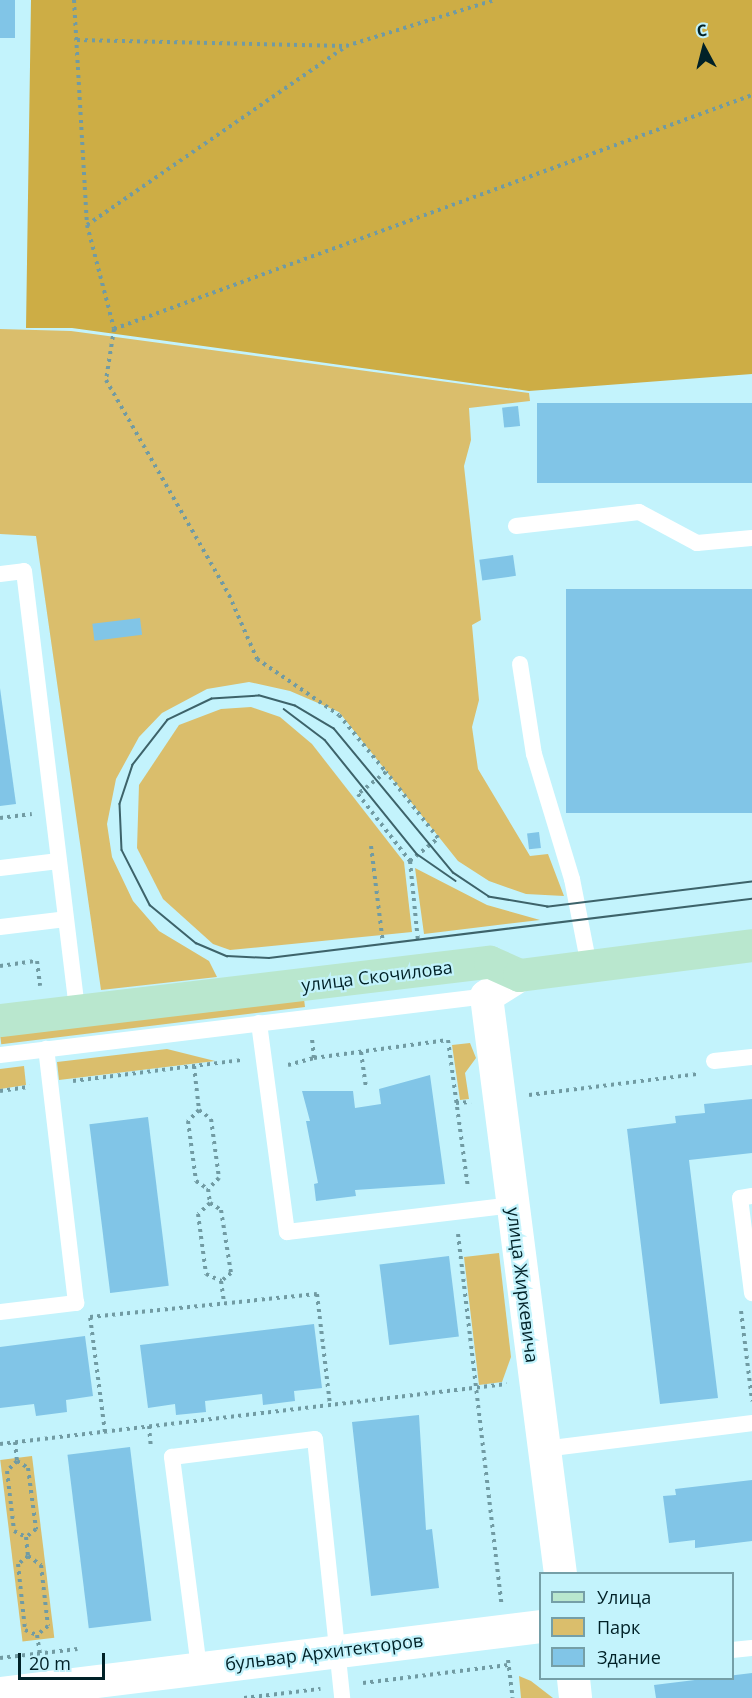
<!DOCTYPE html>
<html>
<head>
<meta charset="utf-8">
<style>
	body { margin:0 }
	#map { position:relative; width:752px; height:1698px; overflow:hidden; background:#c3f3fc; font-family:"Open Sans",sans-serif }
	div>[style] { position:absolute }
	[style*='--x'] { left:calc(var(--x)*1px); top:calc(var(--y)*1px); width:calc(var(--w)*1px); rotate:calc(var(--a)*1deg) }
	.green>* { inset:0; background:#dabe6c; transform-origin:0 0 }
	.forest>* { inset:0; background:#cdad45 }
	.building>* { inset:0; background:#81c5e7; transform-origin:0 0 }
	.path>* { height:4px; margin-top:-2px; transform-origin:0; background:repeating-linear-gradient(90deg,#719ba3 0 3px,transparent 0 7.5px) }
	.lane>* { height:16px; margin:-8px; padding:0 8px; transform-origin:8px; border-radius:8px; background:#fff }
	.street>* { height:33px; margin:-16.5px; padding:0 16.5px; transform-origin:16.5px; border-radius:16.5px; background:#fff }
	.secondary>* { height:33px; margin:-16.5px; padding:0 16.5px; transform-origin:16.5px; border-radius:16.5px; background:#b9e7ce }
	.tram>* { height:1.5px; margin:-0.75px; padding:0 0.75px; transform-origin:0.75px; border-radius:0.75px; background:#3d636a }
	span { translate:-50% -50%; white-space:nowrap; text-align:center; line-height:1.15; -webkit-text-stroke:4.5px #c3f3fc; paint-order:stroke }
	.street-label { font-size:18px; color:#002127 }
	.legend { position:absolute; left:539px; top:1572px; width:195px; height:108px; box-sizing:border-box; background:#c3f3fc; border:2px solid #759fa7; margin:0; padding:8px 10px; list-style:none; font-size:18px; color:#002127 }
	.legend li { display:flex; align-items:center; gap:12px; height:30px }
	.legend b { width:30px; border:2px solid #759fa7 }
	.north { position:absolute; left:674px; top:18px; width:60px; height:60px; -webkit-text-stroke:4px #c3f3fc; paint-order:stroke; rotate:353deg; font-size:16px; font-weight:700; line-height:24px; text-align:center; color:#002127 }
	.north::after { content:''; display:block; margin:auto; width:21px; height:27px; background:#002127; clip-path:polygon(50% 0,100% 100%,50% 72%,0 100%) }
	.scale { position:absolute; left:18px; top:1653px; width:87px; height:27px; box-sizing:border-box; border:3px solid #002127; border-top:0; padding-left:8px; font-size:18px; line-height:21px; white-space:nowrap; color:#002127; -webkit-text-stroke:4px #c3f3fc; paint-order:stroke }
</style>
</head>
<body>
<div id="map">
	<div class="green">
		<div style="clip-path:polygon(0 329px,71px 331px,529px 393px,530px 401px,469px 408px,471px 440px,464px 466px,481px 620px,472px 625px,479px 700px,472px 727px,478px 769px,530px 856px,548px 854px,564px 896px,526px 894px,489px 881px,458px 861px,339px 712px,290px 691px,249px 682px,207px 689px,162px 713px,139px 737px,116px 779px,107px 824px,112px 857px,133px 901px,159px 931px,209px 961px,217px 977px,101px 990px,36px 536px,0 534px)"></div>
		<div style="clip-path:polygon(251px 707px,280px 717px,312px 744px,404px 862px,412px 932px,230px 950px,213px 944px,163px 899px,137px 848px,139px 785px,179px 725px,221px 709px)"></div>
		<div style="clip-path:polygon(415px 868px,487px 905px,540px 920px,424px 934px)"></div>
		<div style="left:304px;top:999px;width:8px;height:306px;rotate:83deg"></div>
		<div style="clip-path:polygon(470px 1043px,476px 1058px,465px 1073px,469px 1099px,460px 1100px,452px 1045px)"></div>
		<div style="clip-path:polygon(167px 1049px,215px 1061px,59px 1080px,57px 1062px)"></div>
		<div style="clip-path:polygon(24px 1066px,26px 1085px,0 1089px,0 1069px)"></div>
		<div style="clip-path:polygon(499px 1253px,511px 1357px,502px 1382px,479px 1385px,464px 1257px)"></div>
		<div style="left:32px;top:1456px;width:183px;height:32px;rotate:83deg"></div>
		<div style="clip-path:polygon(519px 1676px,531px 1681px,553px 1698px,521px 1698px)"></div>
	</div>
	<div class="forest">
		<div style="clip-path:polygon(31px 0,752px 0,752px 374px,529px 391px,72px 328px,26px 328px)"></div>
	</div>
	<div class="building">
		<div style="left:0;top:0;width:15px;height:38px"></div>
		<div style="left:752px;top:403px;width:80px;height:215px;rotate:90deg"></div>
		<div style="left:518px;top:406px;width:20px;height:16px;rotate:84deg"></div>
		<div style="left:513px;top:555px;width:21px;height:34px;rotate:82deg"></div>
		<div style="left:752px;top:589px;width:224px;height:186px;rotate:90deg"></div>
		<div style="left:140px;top:618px;width:17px;height:48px;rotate:83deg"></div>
		<div style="clip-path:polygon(0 688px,16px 804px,0 806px)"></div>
		<div style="left:539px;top:832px;width:16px;height:12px;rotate:83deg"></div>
		<div style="clip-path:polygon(430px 1075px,445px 1184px,355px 1190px,356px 1196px,316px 1201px,314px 1184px,318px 1183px,306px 1121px,310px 1121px,302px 1091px,353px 1091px,355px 1108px,381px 1104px,379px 1089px)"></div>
		<div style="clip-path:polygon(752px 1099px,752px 1153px,689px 1160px,718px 1398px,660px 1404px,627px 1129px,676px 1123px,675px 1116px,705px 1113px,704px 1104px)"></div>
		<div style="left:148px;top:1117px;width:170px;height:59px;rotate:83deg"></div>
		<div style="left:449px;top:1256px;width:81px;height:70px;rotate:83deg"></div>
		<div style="clip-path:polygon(314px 1324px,322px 1388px,294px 1391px,295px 1401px,263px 1405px,262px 1394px,205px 1401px,206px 1412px,176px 1415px,175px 1404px,148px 1408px,140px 1345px)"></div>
		<div style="clip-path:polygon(85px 1336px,93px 1396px,66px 1400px,67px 1412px,36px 1416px,34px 1404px,0 1408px,0 1347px)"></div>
		<div style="clip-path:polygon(419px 1415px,426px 1530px,432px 1529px,439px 1588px,371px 1596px,352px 1422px)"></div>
		<div style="left:130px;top:1447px;width:175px;height:63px;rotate:83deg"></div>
		<div style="clip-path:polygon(752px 1480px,752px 1541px,695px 1548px,695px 1540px,669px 1543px,663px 1496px,676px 1495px,675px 1489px)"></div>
		<div style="clip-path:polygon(752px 1673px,752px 1698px,656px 1698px,654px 1685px)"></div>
	</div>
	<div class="path">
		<div style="--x:74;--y:0;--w:225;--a:86.7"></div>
		<div style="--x:87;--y:225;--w:107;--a:75.4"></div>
		<div style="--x:114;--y:329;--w:52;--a:98.9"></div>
		<div style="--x:106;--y:380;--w:248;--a:60.2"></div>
		<div style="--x:229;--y:595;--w:70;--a:66.4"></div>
		<div style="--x:257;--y:659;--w:99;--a:34.3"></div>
		<div style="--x:339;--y:715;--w:74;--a:50.5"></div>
		<div style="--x:77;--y:40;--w:269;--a:1.3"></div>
		<div style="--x:346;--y:46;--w:156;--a:-17.2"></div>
		<div style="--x:87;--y:225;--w:313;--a:-34.6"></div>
		<div style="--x:114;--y:329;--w:680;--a:-20.14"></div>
		<div style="--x:0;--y:818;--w:32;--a:-7"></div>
		<div style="--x:371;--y:846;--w:99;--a:83"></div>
		<div style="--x:410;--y:861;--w:36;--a:-39"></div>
		<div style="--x:438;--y:838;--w:84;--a:-128.2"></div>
		<div style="--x:386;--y:772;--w:36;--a:142"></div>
		<div style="--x:358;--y:794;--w:85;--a:52.2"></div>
		<div style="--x:410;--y:861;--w:80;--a:84.3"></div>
		<div style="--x:0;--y:966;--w:37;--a:-8"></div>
		<div style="--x:37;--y:961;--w:25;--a:83"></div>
		<div style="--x:361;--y:1052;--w:37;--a:82"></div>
		<div style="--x:314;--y:1058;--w:135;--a:-7.7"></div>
		<div style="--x:448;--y:1040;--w:149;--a:82.3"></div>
		<div style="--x:288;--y:1065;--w:27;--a:-15"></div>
		<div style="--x:314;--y:1058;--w:19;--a:-96"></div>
		<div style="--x:194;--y:1066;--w:44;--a:83.5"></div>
		<div style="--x:199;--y:1110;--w:15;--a:37"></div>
		<div style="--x:211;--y:1119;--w:60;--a:82.3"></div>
		<div style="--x:219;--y:1178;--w:16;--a:135"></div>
		<div style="--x:208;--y:1189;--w:14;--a:82"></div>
		<div style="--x:210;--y:1203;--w:13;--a:32"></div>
		<div style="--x:221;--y:1210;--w:64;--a:81"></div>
		<div style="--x:231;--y:1273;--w:13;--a:141"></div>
		<div style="--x:221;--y:1281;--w:22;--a:82"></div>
		<div style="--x:73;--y:1081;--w:169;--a:-7.1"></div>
		<div style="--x:0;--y:1091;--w:30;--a:-8"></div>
		<div style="--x:529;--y:1095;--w:169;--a:-7.1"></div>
		<div style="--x:456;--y:1103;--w:15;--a:-4"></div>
		<div style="--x:199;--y:1110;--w:16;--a:135"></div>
		<div style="--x:188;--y:1121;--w:61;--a:82.4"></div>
		<div style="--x:196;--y:1181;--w:14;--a:34"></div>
		<div style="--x:210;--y:1203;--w:16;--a:137"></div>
		<div style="--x:198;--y:1214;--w:61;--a:82.4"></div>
		<div style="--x:206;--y:1274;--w:17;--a:25"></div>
		<div style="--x:458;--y:1234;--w:371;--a:83.3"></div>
		<div style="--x:741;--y:1311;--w:91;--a:83"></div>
		<div style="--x:149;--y:1426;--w:21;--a:85"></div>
		<div style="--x:105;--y:1432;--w:116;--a:-97.4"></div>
		<div style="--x:90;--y:1317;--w:228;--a:-5.8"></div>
		<div style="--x:317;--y:1294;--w:111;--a:83.3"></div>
		<div style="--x:15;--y:1442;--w:19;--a:84"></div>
		<div style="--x:17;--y:1461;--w:14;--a:135"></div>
		<div style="--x:7;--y:1471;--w:60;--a:83.3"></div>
		<div style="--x:14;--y:1531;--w:13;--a:27"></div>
		<div style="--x:26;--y:1537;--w:19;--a:84"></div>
		<div style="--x:28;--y:1556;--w:13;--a:141"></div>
		<div style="--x:18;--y:1564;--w:66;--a:83.9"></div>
		<div style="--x:25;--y:1630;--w:13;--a:23"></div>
		<div style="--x:37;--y:1635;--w:19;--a:81"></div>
		<div style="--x:0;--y:1444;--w:510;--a:-6.76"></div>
		<div style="--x:17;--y:1461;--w:13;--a:32"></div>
		<div style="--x:28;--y:1468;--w:62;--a:82.5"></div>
		<div style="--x:36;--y:1529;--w:13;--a:141"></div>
		<div style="--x:28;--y:1556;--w:16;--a:35"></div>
		<div style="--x:41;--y:1565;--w:61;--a:83.5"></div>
		<div style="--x:48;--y:1626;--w:14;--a:141"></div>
		<div style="--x:0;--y:1658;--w:78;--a:-6.7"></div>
		<div style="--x:508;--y:1660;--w:38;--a:83"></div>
		<div style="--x:363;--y:1683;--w:146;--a:-7.1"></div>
		<div style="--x:244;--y:1698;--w:77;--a:-6.8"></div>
	</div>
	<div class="lane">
		<div style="--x:516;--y:526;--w:124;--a:-6.5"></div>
		<div style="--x:639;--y:512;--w:66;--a:28.1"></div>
		<div style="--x:697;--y:543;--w:55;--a:-5.2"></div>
		<div style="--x:0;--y:574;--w:24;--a:-7"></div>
		<div style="--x:24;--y:571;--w:443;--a:83.1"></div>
		<div style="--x:520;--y:664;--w:91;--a:81.2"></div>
		<div style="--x:534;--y:754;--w:131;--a:73.1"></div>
		<div style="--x:572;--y:879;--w:89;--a:78.9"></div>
		<div style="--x:0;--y:868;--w:59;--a:-6.8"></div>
		<div style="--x:0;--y:927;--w:66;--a:-6.9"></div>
		<div style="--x:259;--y:1023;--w:211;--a:82.4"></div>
		<div style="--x:287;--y:1232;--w:228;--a:-6.8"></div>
		<div style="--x:0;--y:1055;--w:490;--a:-6.9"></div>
		<div style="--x:714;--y:1061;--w:38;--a:-6"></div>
		<div style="--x:752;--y:1196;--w:12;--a:171"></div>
		<div style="--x:740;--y:1198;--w:96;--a:82.8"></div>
		<div style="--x:0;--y:1312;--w:77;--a:-6.8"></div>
		<div style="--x:76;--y:1303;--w:256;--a:-96.7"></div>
		<div style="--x:544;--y:1449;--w:210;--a:-7.1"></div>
		<div style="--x:732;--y:1650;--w:20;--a:-6"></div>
		<div style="--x:199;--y:1668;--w:213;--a:-97.3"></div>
		<div style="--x:172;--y:1457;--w:144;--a:-7.2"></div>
		<div style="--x:315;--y:1439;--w:260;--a:84"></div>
	</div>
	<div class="street">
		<div style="--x:519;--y:975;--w:39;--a:148"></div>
		<div style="--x:486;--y:996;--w:583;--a:82.7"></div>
		<div style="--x:573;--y:1678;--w:20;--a:84"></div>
		<div style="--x:0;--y:1693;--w:544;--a:-7.07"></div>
	</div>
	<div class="secondary">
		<div style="--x:0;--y:1020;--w:493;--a:-6.8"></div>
		<div style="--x:490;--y:962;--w:32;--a:24"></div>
		<div style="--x:519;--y:975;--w:235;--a:-7.3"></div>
	</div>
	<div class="tram">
		<div style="--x:284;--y:709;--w:51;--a:37.1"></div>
		<div style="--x:325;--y:740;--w:146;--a:51.1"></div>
		<div style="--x:417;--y:854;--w:47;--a:34.7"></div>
		<div style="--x:752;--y:882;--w:206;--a:173"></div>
		<div style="--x:548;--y:907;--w:60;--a:-170.4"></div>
		<div style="--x:489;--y:897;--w:43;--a:-146.3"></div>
		<div style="--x:453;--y:873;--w:187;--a:-129.6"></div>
		<div style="--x:334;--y:729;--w:45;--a:-149.5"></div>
		<div style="--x:295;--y:706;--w:37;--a:-164"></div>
		<div style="--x:259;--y:696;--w:47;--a:176.3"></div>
		<div style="--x:212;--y:699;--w:49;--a:154.5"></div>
		<div style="--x:168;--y:720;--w:57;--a:127.9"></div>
		<div style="--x:133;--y:765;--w:41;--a:108.4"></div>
		<div style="--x:120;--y:804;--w:46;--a:87.5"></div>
		<div style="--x:122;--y:850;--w:62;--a:63"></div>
		<div style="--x:150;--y:905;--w:60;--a:39.6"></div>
		<div style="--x:196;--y:943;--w:34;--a:23"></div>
		<div style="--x:227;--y:956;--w:42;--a:2.7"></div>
		<div style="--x:269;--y:958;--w:487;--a:-7"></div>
	</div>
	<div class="street-label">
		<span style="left:377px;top:976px;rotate:-7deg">улица Скочилова</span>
		<span style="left:523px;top:1285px;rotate:83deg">улица Жиркевича</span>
		<span style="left:324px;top:1652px;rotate:-7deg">бульвар Архитекторов</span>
	</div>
	<ul class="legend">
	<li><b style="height:8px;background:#b9e7ce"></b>Улица</li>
	<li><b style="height:16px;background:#dabe6c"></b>Парк</li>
	<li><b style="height:16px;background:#81c5e7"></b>Здание</li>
	</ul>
	<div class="north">С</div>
	<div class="scale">20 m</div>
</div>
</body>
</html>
